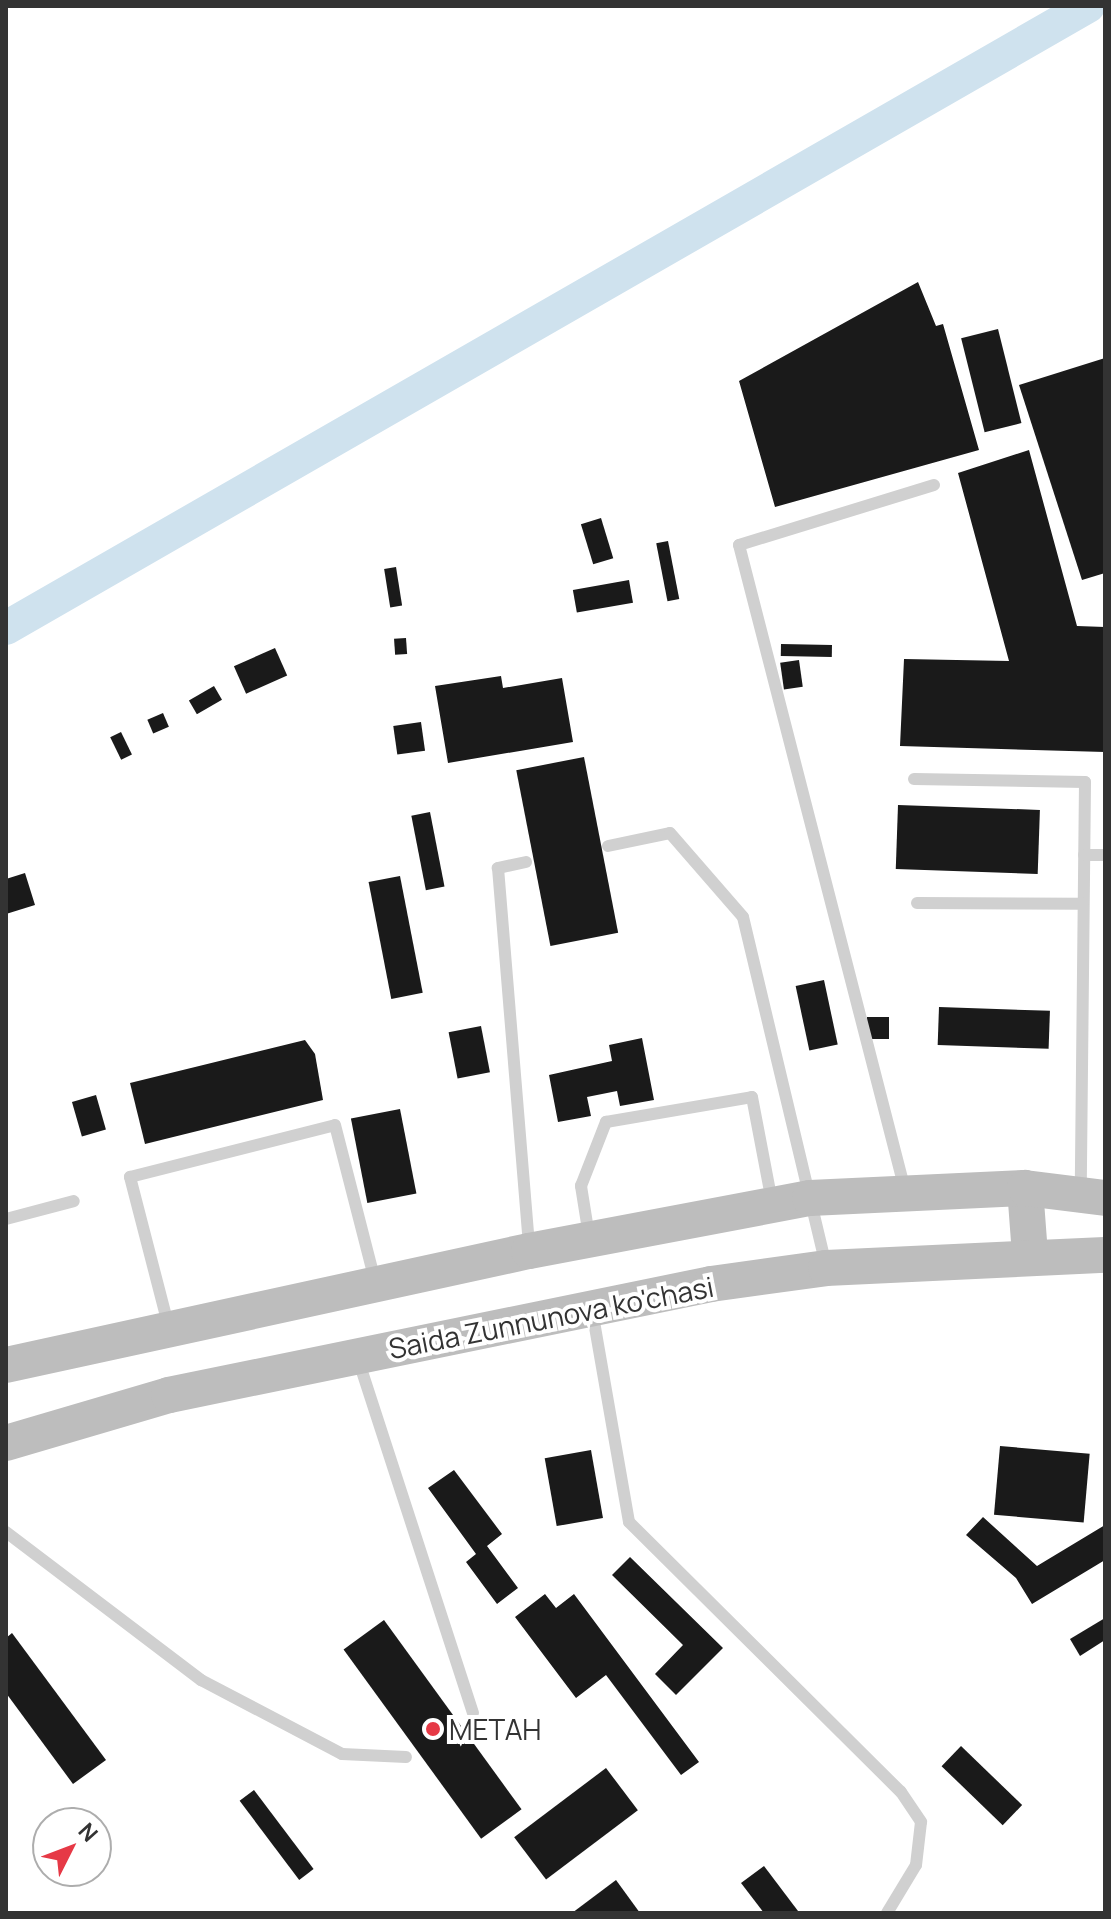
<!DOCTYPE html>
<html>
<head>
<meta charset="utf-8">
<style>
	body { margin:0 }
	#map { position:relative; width:1111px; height:1919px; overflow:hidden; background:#fff; font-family:Manrope,sans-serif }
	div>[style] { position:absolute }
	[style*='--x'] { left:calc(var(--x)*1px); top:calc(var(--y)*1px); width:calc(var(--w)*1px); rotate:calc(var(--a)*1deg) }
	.canal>* { height:34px; margin:-17px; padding:0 17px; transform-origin:17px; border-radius:17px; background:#cfe2ee }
	.building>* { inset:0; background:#1a1a1a; transform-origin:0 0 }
	.service>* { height:12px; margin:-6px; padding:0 6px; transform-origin:6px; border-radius:6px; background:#d0d0d0 }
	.secondary>* { height:36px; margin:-18px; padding:0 18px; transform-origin:18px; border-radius:18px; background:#bdbdbd }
	.dots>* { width:22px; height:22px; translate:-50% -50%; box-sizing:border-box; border:4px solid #fff; border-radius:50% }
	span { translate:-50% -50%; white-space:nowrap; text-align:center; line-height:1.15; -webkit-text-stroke:8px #fff; paint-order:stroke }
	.street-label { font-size:28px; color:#333 }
	.poi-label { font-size:28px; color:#333 }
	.left { translate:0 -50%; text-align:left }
	.frame { position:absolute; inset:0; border:8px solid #333; pointer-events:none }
	.north { position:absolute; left:32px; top:1807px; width:80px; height:80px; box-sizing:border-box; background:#fff; border:2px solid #adadad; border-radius:50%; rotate:48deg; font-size:22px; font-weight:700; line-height:32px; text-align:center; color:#333 }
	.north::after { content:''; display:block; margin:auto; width:28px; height:36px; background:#e63946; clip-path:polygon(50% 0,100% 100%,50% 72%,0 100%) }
</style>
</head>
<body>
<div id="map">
	<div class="canal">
		<div style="--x:6;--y:628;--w:1248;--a:-29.89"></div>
	</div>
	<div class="building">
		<div style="clip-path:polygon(918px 282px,936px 326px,943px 324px,979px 450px,775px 507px,739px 381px)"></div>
		<div style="left:998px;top:329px;width:97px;height:38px;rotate:76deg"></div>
		<div style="clip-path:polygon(1105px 358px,1105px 573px,1082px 580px,1019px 385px)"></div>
		<div style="clip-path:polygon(1029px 450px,1077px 626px,1105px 627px,1105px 752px,900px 746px,904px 659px,1009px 661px,958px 473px)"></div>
		<div style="left:601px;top:518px;width:42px;height:21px;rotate:73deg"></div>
		<div style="left:668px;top:541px;width:59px;height:12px;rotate:79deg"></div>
		<div style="left:396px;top:567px;width:39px;height:12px;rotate:81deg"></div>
		<div style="left:629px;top:580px;width:23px;height:57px;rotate:80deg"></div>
		<div style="left:406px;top:638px;width:16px;height:12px;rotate:86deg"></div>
		<div style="left:781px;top:644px;width:51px;height:12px;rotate:1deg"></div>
		<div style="left:275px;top:648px;width:30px;height:45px;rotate:66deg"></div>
		<div style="left:799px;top:660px;width:27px;height:19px;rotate:82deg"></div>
		<div style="clip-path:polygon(501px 676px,503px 688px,562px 678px,573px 742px,448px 763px,435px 686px)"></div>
		<div style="left:214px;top:686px;width:16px;height:29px;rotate:60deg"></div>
		<div style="left:163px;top:713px;width:15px;height:17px;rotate:67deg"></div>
		<div style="left:421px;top:722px;width:29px;height:28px;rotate:82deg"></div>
		<div style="left:121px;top:732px;width:25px;height:12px;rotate:64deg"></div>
		<div style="left:584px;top:757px;width:179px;height:69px;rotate:79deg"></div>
		<div style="left:898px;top:805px;width:142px;height:64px;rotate:2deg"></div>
		<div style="left:430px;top:812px;width:76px;height:19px;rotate:79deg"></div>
		<div style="clip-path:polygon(25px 873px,35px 905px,6px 914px,6px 879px)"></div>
		<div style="left:400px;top:876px;width:119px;height:32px;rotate:79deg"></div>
		<div style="left:824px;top:980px;width:66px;height:29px;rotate:78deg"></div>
		<div style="left:939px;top:1007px;width:111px;height:38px;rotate:2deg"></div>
		<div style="left:889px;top:1017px;width:22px;height:22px;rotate:90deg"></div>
		<div style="left:481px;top:1026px;width:47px;height:33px;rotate:79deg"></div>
		<div style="clip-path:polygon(642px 1038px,654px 1100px,620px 1106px,617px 1091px,587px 1097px,591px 1116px,558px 1122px,549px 1075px,612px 1061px,609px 1045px)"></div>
		<div style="clip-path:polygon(305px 1040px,315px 1054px,323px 1100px,145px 1144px,130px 1083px)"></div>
		<div style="left:96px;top:1095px;width:36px;height:25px;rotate:74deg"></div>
		<div style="left:400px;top:1109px;width:86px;height:50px;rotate:79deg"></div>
		<div style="left:1000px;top:1446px;width:90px;height:69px;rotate:5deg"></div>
		<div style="left:591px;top:1450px;width:69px;height:47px;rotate:80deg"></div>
		<div style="clip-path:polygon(454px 1470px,502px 1534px,487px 1546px,518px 1588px,497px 1604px,466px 1562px,476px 1554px,428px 1488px)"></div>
		<div style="clip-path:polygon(983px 1517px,1037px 1566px,1105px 1525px,1105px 1560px,1032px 1604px,1016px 1578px,966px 1535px)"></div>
		<div style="clip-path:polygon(630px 1557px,723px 1648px,676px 1695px,655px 1674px,683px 1645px,612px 1575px)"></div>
		<div style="clip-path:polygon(545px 1594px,556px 1608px,574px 1594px,699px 1762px,681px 1775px,606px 1675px,576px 1698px,515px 1617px)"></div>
		<div style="clip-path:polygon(1105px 1618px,1105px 1640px,1080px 1656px,1070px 1639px)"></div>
		<div style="left:384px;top:1620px;width:234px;height:50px;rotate:54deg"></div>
		<div style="clip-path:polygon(12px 1633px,106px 1760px,73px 1784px,6px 1693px,6px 1638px)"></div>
		<div style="left:961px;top:1746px;width:85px;height:28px;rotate:44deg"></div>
		<div style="left:606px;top:1768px;width:53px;height:115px;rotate:53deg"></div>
		<div style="left:254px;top:1790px;width:99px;height:18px;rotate:53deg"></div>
		<div style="clip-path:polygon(764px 1866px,798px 1911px,795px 1913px,764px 1913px,741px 1883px)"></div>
		<div style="clip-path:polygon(616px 1880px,640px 1913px,572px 1913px)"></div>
	</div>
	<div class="service">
		<div style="--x:914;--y:779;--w:171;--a:1"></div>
		<div style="--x:1085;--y:782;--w:410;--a:90.6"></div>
		<div style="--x:608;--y:846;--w:63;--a:-11.8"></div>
		<div style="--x:670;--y:833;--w:111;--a:49"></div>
		<div style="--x:743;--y:917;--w:358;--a:76.6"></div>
		<div style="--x:1084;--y:855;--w:21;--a:0"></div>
		<div style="--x:526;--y:862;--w:29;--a:168"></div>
		<div style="--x:498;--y:868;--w:380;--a:85.3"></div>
		<div style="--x:917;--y:903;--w:166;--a:0.3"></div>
		<div style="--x:905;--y:1190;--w:666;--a:-104.43"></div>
		<div style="--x:739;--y:545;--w:204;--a:-17.1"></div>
		<div style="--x:6;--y:1219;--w:70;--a:-14.8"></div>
		<div style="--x:589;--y:1236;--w:51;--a:-99.1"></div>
		<div style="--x:581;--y:1186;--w:69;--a:-68.7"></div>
		<div style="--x:606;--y:1122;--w:148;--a:-9.7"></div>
		<div style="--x:752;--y:1097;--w:107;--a:79.2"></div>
		<div style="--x:592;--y:1310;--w:215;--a:80.1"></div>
		<div style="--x:629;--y:1522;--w:383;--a:44.8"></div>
		<div style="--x:901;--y:1792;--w:36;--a:56"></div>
		<div style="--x:921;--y:1822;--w:43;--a:96.6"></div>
		<div style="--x:916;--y:1865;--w:56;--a:121.1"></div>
		<div style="--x:168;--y:1324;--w:152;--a:-104.5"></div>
		<div style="--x:130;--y:1177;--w:211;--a:-14.2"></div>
		<div style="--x:335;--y:1125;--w:161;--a:75.6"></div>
		<div style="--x:358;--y:1359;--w:372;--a:72"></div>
		<div style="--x:6;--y:1532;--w:245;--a:37.2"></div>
		<div style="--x:201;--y:1680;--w:159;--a:27.7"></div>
		<div style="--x:342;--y:1754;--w:64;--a:2.7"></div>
	</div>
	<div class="secondary">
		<div style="--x:1025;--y:1188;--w:67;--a:85.7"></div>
		<div style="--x:6;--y:1365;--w:535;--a:-12.3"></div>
		<div style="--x:529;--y:1251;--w:286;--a:-10.7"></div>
		<div style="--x:810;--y:1198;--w:215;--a:-2.7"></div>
		<div style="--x:1025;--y:1188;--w:81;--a:7.1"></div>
		<div style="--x:6;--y:1443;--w:170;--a:-16.4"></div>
		<div style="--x:169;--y:1395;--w:553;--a:-11.57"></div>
		<div style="--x:711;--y:1284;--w:116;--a:-7.9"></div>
		<div style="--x:826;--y:1268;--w:279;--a:-2.7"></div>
	</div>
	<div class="dots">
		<div style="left:433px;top:1729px;background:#e63946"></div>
	</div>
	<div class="street-label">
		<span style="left:551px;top:1317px;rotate:-11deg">Saida Zunnunova ko'chasi</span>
	</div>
	<div class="poi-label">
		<span class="left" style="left:449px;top:1729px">МЕТАН</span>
	</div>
	<div class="frame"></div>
	<div class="north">N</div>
</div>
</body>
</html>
